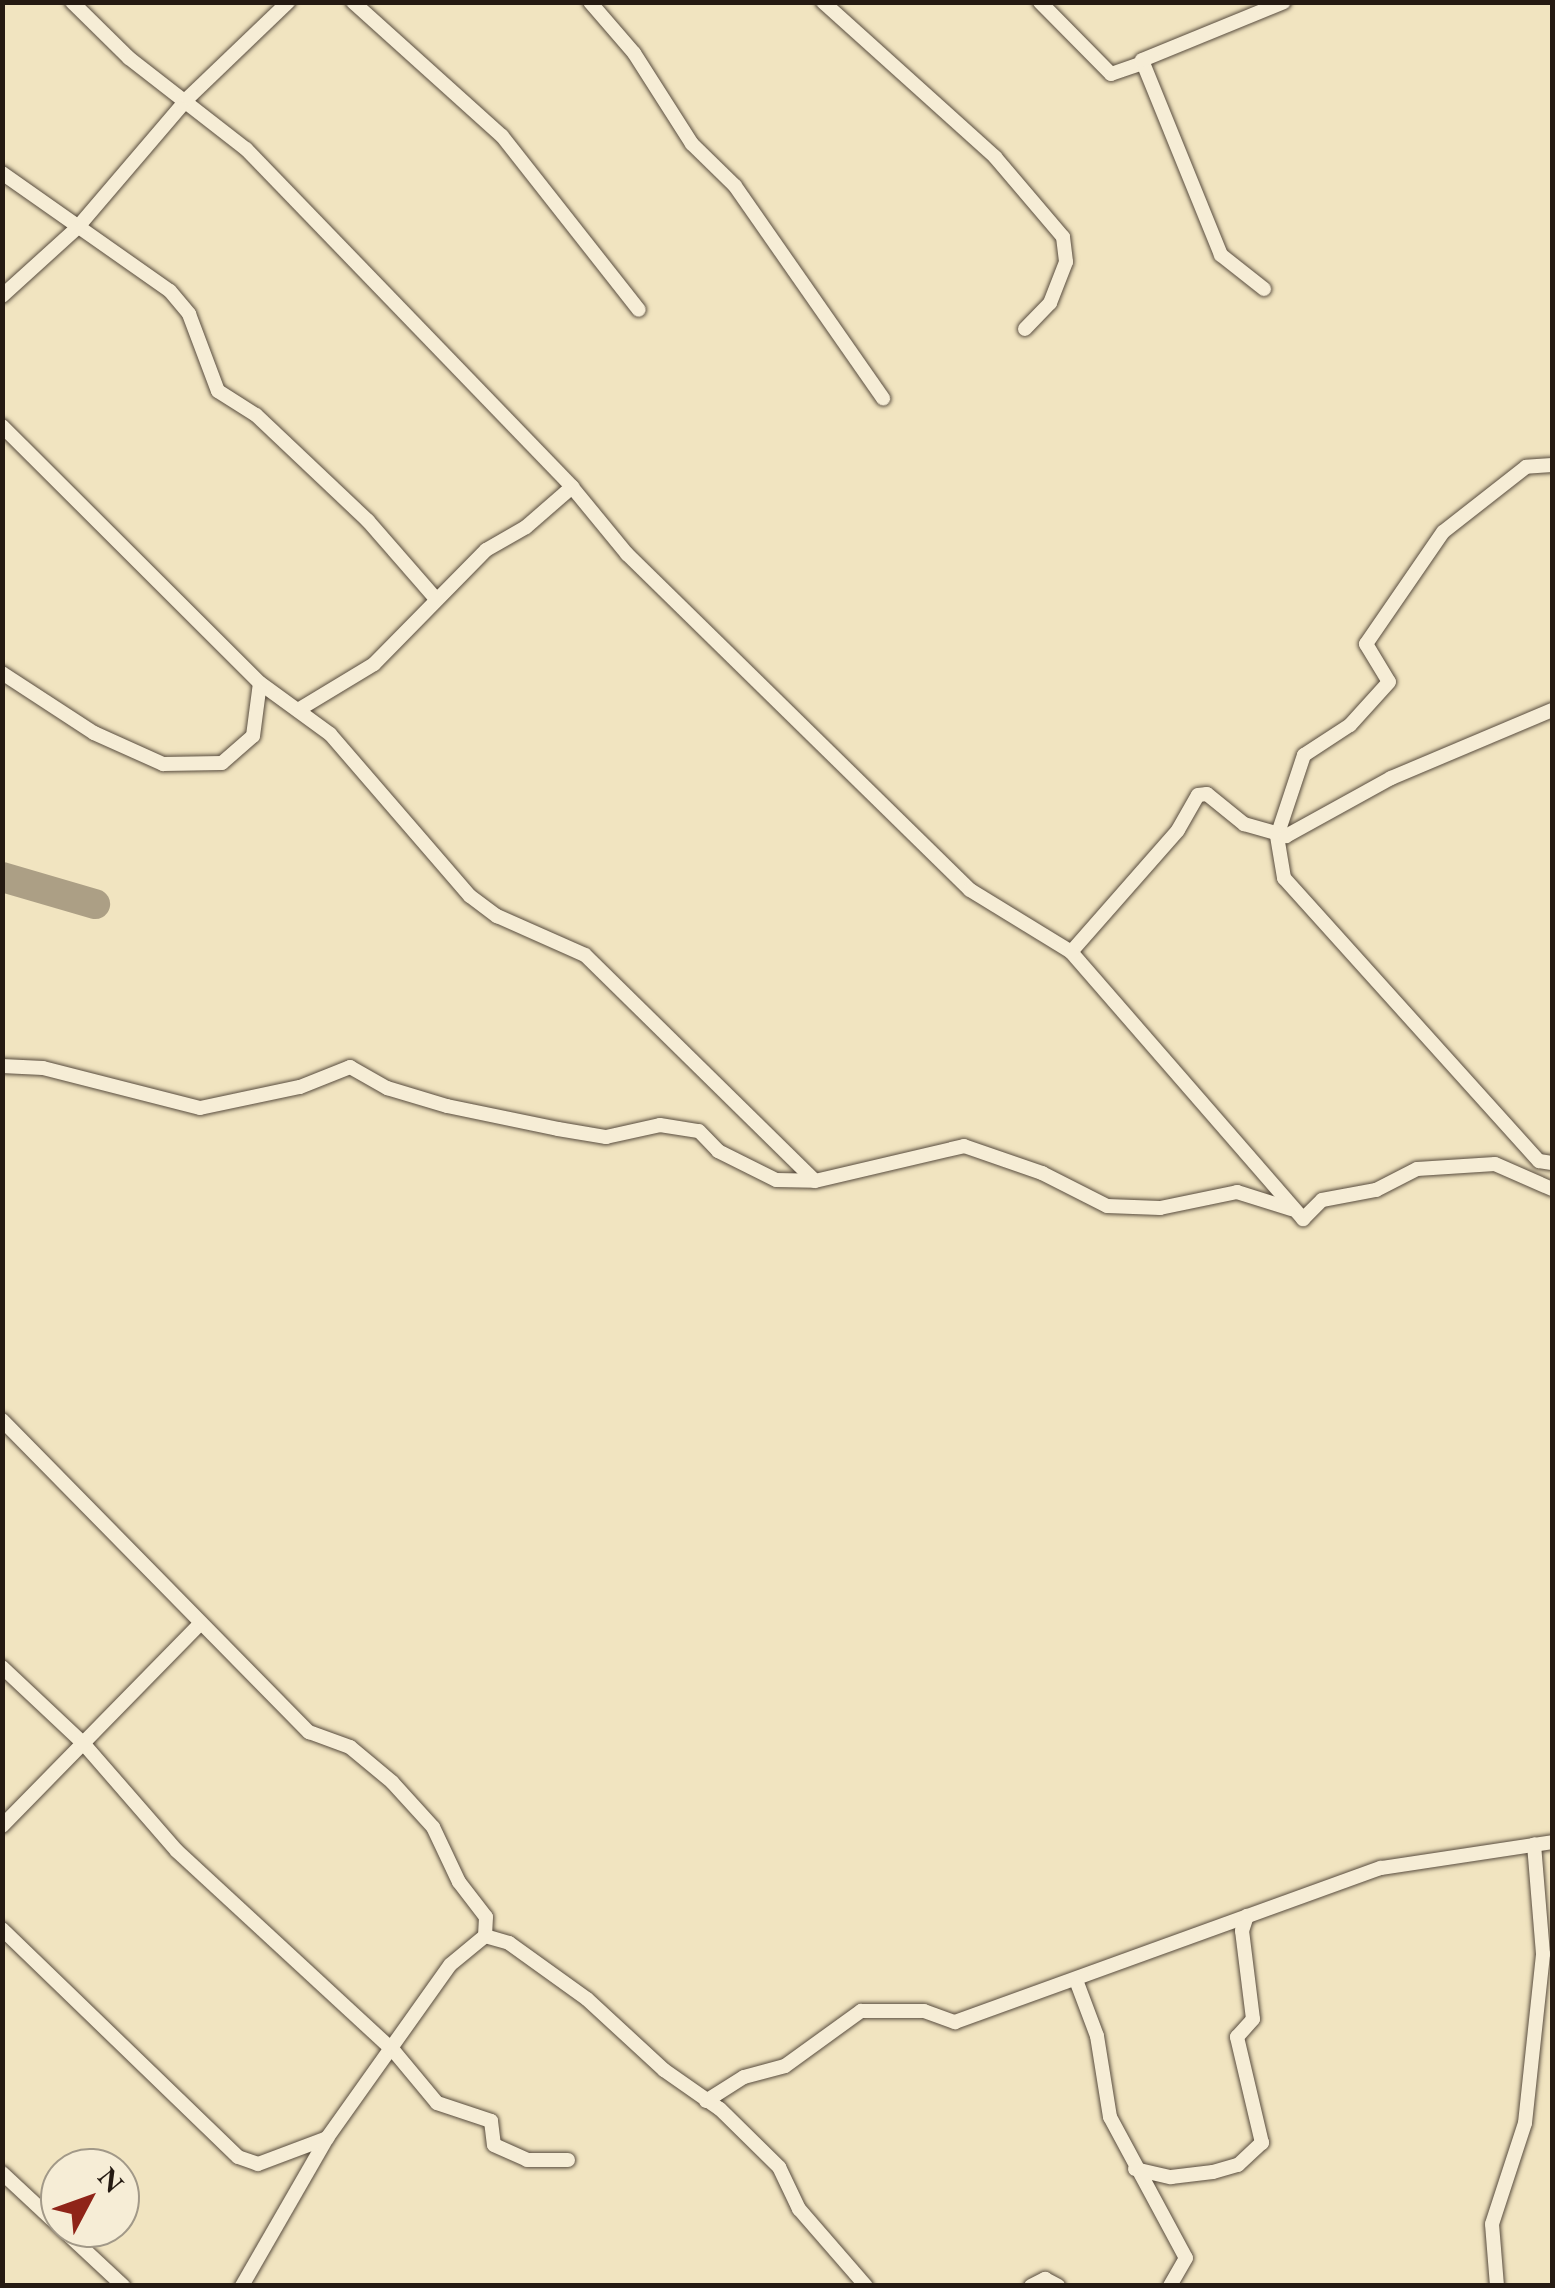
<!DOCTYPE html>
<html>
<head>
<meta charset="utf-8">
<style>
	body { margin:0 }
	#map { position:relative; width:1555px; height:2288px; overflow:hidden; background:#f1e4c0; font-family:"EB Garamond",serif }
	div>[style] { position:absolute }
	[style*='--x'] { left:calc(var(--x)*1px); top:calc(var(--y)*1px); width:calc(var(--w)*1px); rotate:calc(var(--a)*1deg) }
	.river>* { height:30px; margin:-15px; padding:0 15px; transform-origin:15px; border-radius:15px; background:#ac9f85 }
	.roads { filter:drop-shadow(0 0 2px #584c3e) drop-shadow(0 0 2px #584c3e) }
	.street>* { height:14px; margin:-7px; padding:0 7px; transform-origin:7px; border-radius:7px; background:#f6edd6 }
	span { translate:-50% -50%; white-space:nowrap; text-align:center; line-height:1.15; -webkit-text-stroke:8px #f6edd6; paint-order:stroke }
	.frame { position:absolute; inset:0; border:5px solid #251a12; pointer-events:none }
	.north { position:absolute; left:40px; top:2148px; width:100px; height:100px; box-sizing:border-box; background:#f6edd6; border:2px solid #a29988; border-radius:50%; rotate:49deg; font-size:28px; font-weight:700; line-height:40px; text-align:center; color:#251a12 }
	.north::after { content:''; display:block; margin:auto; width:35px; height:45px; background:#8f2418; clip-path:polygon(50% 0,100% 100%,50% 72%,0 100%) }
</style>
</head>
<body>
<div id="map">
	<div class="river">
		<div style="--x:2;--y:877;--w:97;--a:16.2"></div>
	</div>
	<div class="roads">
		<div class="street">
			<div style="--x:72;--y:2;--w:80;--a:44.5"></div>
			<div style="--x:129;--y:58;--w:148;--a:37.9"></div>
			<div style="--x:246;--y:149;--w:470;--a:46"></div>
			<div style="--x:572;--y:487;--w:87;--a:50.6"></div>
			<div style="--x:627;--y:554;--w:480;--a:44.4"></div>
			<div style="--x:970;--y:890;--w:119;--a:31.5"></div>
			<div style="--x:1071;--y:952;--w:354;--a:49"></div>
			<div style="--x:353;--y:2;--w:200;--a:42"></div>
			<div style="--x:502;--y:136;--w:221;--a:51.8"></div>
			<div style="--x:590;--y:2;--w:67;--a:49.2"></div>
			<div style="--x:634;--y:53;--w:108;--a:57.5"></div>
			<div style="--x:692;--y:144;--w:60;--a:44.3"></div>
			<div style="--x:735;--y:186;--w:259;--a:55.1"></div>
			<div style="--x:823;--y:2;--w:232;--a:42"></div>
			<div style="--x:995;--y:157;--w:105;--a:49.6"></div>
			<div style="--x:1063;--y:237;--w:25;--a:83"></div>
			<div style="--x:1066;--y:262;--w:44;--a:111.3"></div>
			<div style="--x:1050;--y:303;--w:36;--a:134"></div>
			<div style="--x:1040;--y:2;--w:101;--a:45.4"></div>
			<div style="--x:1111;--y:74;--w:34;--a:-19"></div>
			<div style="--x:2;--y:173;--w:205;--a:35.1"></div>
			<div style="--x:170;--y:291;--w:30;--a:50"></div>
			<div style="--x:189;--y:314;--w:82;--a:69.4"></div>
			<div style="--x:218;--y:391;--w:45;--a:32.3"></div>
			<div style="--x:256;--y:415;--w:154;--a:43.4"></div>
			<div style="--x:368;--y:521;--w:103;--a:48.9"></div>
			<div style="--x:1264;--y:289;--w:55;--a:-141.7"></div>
			<div style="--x:1221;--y:255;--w:210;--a:-112.1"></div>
			<div style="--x:1142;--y:60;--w:153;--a:-22.2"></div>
			<div style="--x:2;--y:296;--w:101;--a:-42.2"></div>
			<div style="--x:77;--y:228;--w:171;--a:-49.5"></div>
			<div style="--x:188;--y:98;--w:139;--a:-43.8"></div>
			<div style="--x:2;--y:426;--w:364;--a:44.9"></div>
			<div style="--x:260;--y:683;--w:87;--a:36.1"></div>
			<div style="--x:330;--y:734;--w:214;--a:49.2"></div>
			<div style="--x:470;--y:896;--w:34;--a:37"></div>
			<div style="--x:497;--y:916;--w:96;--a:23.9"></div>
			<div style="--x:585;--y:955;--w:322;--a:44.5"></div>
			<div style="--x:1552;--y:465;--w:26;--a:176"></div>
			<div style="--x:1526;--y:467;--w:105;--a:141.9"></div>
			<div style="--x:1443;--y:532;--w:136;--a:124.5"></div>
			<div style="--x:1366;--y:644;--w:44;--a:58.8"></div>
			<div style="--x:1389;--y:682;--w:58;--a:132.2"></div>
			<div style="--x:1350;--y:725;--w:55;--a:146.9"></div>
			<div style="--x:1304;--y:755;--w:85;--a:108.4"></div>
			<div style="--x:1277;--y:836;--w:43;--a:80.5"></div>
			<div style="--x:1284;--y:878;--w:381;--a:48"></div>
			<div style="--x:1539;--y:1161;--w:13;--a:9"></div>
			<div style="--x:2;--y:673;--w:110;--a:33.1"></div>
			<div style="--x:94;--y:733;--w:76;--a:24.2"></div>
			<div style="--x:163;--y:764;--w:59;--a:-1"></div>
			<div style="--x:222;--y:763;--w:41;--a:-41.1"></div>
			<div style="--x:253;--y:736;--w:53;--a:-82.5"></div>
			<div style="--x:298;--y:710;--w:89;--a:-31.2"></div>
			<div style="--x:374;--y:664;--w:160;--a:-45.5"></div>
			<div style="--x:486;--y:550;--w:46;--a:-29.9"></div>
			<div style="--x:526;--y:527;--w:61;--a:-41"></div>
			<div style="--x:1071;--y:952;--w:162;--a:-48.7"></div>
			<div style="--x:1178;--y:830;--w:40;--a:-60.3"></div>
			<div style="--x:1198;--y:795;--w:9;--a:-6"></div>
			<div style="--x:1207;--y:794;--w:48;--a:39"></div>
			<div style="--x:1244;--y:824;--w:44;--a:15.9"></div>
			<div style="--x:1286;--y:836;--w:120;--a:-28.9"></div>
			<div style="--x:1391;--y:778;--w:175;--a:-22.9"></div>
			<div style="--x:2;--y:1066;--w:41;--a:2.8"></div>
			<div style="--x:43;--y:1068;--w:162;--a:14.3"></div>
			<div style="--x:200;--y:1108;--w:102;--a:-11.9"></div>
			<div style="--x:300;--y:1087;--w:54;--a:-21.8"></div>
			<div style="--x:350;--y:1067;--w:43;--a:29.6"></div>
			<div style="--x:387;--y:1088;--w:63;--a:16.7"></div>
			<div style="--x:447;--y:1106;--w:113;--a:11.7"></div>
			<div style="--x:558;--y:1129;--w:49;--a:9.5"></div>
			<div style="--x:606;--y:1137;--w:55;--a:-12.5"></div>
			<div style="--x:660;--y:1125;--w:39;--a:9"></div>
			<div style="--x:699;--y:1131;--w:28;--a:46"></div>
			<div style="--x:718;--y:1151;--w:65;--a:26.6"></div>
			<div style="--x:776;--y:1180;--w:39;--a:1"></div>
			<div style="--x:815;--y:1181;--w:153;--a:-13.2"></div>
			<div style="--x:964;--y:1146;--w:83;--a:19.1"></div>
			<div style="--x:1042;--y:1173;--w:73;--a:26.9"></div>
			<div style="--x:1107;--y:1206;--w:53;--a:2.2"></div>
			<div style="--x:1160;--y:1208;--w:79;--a:-11.7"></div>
			<div style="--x:1237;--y:1192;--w:57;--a:17.5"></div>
			<div style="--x:1303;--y:1219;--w:27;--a:-45"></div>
			<div style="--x:1322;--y:1200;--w:55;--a:-10.5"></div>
			<div style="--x:1376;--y:1190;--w:46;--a:-27.1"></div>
			<div style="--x:1417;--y:1169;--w:78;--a:-3.7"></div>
			<div style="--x:1495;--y:1164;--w:62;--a:23.7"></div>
			<div style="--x:2;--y:1420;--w:438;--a:45.5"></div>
			<div style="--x:309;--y:1732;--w:44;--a:20.1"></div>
			<div style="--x:350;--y:1747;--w:55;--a:39.8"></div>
			<div style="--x:392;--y:1782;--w:61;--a:47.7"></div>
			<div style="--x:433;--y:1827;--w:61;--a:64.7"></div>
			<div style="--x:459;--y:1882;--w:44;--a:52.4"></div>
			<div style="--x:486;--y:1917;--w:19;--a:93"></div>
			<div style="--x:485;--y:1936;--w:45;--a:140.4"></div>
			<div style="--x:450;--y:1965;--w:212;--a:125.4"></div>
			<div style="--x:327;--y:2138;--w:171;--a:119.9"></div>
			<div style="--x:2;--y:1667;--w:111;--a:43.2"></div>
			<div style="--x:83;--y:1743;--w:143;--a:49"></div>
			<div style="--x:177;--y:1851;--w:294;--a:42.7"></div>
			<div style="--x:393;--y:2050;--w:69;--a:50.3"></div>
			<div style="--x:437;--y:2103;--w:57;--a:18.4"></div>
			<div style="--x:491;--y:2121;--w:24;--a:83"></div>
			<div style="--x:494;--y:2145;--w:36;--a:24"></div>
			<div style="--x:527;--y:2160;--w:41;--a:0"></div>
			<div style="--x:2;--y:1826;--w:284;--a:-45.6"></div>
			<div style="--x:2;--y:1929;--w:328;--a:44"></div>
			<div style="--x:238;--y:2157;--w:21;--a:19"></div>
			<div style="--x:258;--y:2164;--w:74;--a:-20.6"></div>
			<div style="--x:485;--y:1936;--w:25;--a:16"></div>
			<div style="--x:509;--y:1943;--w:96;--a:35.7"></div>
			<div style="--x:587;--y:1999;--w:105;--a:42.7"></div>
			<div style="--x:664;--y:2070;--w:68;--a:34.9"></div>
			<div style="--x:720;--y:2109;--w:83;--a:44.5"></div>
			<div style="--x:779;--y:2167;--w:47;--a:64.5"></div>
			<div style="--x:799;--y:2209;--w:102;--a:49"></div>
			<div style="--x:1076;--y:1980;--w:60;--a:69.4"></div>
			<div style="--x:1097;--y:2036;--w:82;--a:80.9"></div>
			<div style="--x:1110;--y:2117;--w:160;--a:61.7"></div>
			<div style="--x:1186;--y:2258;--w:32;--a:120"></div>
			<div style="--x:706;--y:2101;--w:45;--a:-32.3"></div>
			<div style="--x:744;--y:2077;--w:42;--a:-15"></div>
			<div style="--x:785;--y:2066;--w:94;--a:-35.9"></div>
			<div style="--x:861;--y:2011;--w:63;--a:0"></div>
			<div style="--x:924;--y:2011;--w:33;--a:20"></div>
			<div style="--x:955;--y:2022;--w:453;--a:-19.9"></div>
			<div style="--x:1381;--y:1868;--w:173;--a:-8.6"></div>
			<div style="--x:1135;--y:2169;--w:37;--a:13"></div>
			<div style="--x:1171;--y:2177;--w:42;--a:-6.8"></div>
			<div style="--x:1213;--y:2172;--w:26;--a:-16"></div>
			<div style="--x:1238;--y:2165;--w:33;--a:-43"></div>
			<div style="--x:1262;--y:2143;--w:109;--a:-103.3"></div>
			<div style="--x:1237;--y:2037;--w:24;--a:-48"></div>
			<div style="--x:1253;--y:2019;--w:89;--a:-97.1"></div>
			<div style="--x:1242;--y:1931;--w:16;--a:-72"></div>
			<div style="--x:2;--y:2173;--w:166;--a:43"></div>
			<div style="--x:1031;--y:2286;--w:16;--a:-27"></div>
			<div style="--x:1045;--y:2279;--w:15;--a:28"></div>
			<div style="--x:1497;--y:2286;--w:62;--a:-94.6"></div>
			<div style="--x:1492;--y:2224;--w:106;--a:-71.9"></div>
			<div style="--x:1525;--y:2123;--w:170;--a:-83.9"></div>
			<div style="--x:1543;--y:1954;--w:110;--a:-94.7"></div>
		</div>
	</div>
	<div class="frame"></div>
	<div class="north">N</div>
</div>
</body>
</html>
